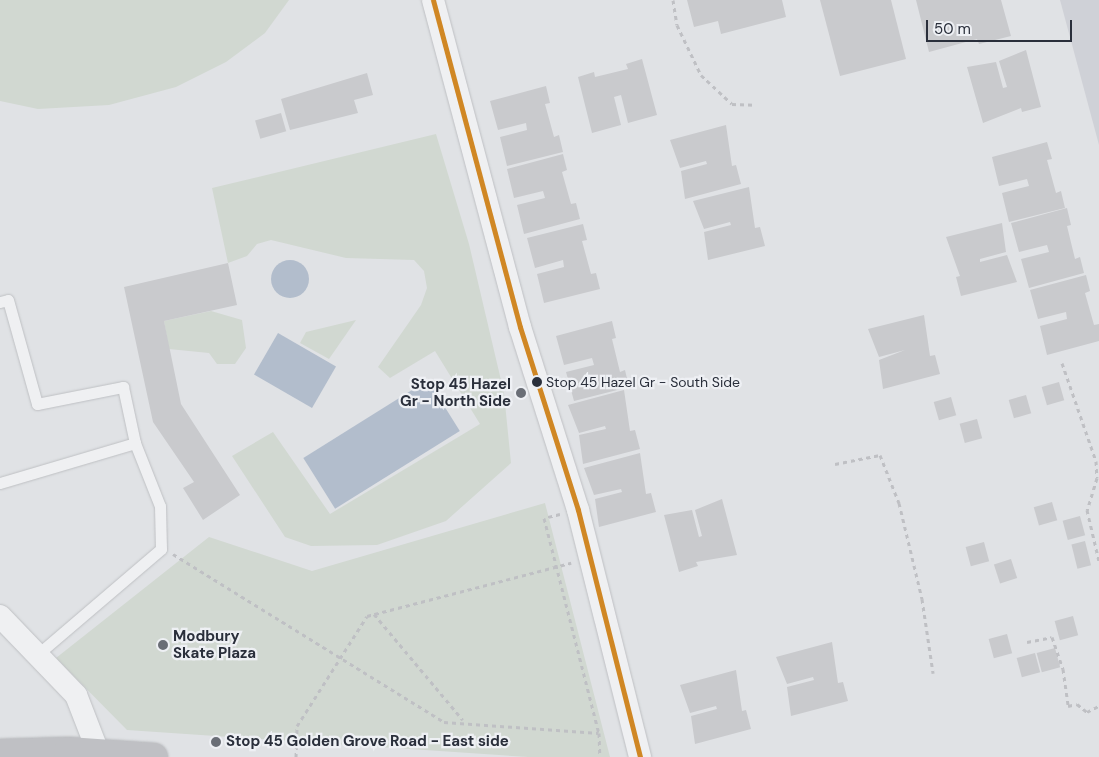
<!DOCTYPE html>
<html>
<head>
<meta charset="utf-8">
<style>
	body { margin:0 }
	#map { position:relative; width:1099px; height:757px; overflow:hidden; background:#e0e2e5; font-family:"DM Sans",sans-serif }
	div>[style] { position:absolute }
	[style*='--x'] { left:calc(var(--x)*1px); top:calc(var(--y)*1px); width:calc(var(--w)*1px); rotate:calc(var(--a)*1deg) }
	.built>* { inset:0; background:#cfd1d7 }
	.green>* { inset:0; background:#d1d8d1 }
	.water>* { inset:0; background:#b2bdcc; transform-origin:0 0 }
	.round { border-radius:50% }
	.building>* { inset:0; background:#c9cacd; transform-origin:0 0 }
	.path>* { height:3px; margin-top:-1.5px; transform-origin:0; background:repeating-linear-gradient(90deg,#bfc0c4 0 4px,transparent 0 8px) }
	.roads { filter:drop-shadow(0 0 1px #bec0c3) drop-shadow(0 0 1px #bec0c3) }
	.lane>* { height:11px; margin:-5.5px; padding:0 5.5px; transform-origin:5.5px; border-radius:5.5px; background:#eff0f2 }
	.street>* { height:22px; margin:-11px; padding:0 11px; transform-origin:11px; border-radius:11px; background:#eff0f2 }
	.secondary>* { height:28px; margin:-14px; padding:0 14px; transform-origin:14px; border-radius:14px; background:#bfc0c4 }
	.bus-1>* { height:5px; margin:-2.5px; padding:0 2.5px; transform-origin:2.5px; border-radius:2.5px; background:#d08724 }
	.dots>* { width:14px; height:14px; translate:-50% -50%; box-sizing:border-box; border:2px solid #eef0f4; border-radius:50% }
	span { translate:-50% -50%; white-space:nowrap; text-align:center; line-height:1.15; -webkit-text-stroke:4.5px #eef0f4; paint-order:stroke }
	.bus-label { font-size:14px; color:#2a2f3b }
	.left { translate:0 -50%; text-align:left }
	.poi-label { font-size:15px; color:#2a2f3b; font-weight:700 }
	.right { translate:-100% -50%; text-align:right }
	.scale { position:absolute; left:926px; top:20px; width:146px; height:22px; box-sizing:border-box; border:2px solid #2a2f3b; border-top:0; padding-left:6px; font-size:15px; line-height:18px; white-space:nowrap; color:#2a2f3b; -webkit-text-stroke:4px #eef0f4; paint-order:stroke }
</style>
</head>
<body>
<div id="map">
	<div class="built">
		<div style="clip-path:polygon(1060px 0,1099px 0,1099px 145px)"></div>
	</div>
	<div class="green">
		<div style="clip-path:polygon(0 0,289px 0,265px 33px,226px 62px,176px 87px,109px 105px,38px 109px,0 101px)"></div>
		<div style="clip-path:polygon(436px 134px,469px 244px,504px 393px,511px 463px,446px 521px,377px 545px,311px 546px,285px 537px,232px 456px,273px 432px,330px 514px,480px 424px,435px 351px,390px 378px,378px 367px,421px 305px,427px 288px,424px 271px,414px 260px,346px 258px,271px 240px,257px 244px,247px 256px,228px 263px,212px 188px)"></div>
		<div style="clip-path:polygon(211px 311px,242px 320px,246px 348px,235px 364px,217px 364px,209px 353px,169px 349px,164px 321px)"></div>
		<div style="clip-path:polygon(356px 320px,329px 359px,300px 343px,306px 332px)"></div>
		<div style="clip-path:polygon(545px 503px,610px 757px,528px 757px,127px 730px,56px 658px,209px 537px,312px 571px)"></div>
	</div>
	<div class="water">
		<div class="round" style="left:271px;top:260px;width:38px;height:38px"></div>
		<div style="left:278px;top:333px;width:67px;height:48px;rotate:30deg"></div>
		<div style="left:428px;top:380px;width:60px;height:147px;rotate:58deg"></div>
	</div>
	<div class="building">
		<div style="clip-path:polygon(687px 0,782px 0,786px 17px,721px 34px,718px 21px,694px 27px)"></div>
		<div style="clip-path:polygon(820px 0,891px 0,906px 59px,840px 76px)"></div>
		<div style="clip-path:polygon(916px 0,1001px 0,1011px 36px,979px 44px,977px 39px,929px 52px)"></div>
		<div style="clip-path:polygon(1026px 50px,1041px 107px,1022px 112px,1021px 108px,983px 123px,967px 67px,996px 62px,1003px 88px,1007px 87px,999px 61px)"></div>
		<div style="clip-path:polygon(642px 59px,657px 115px,628px 123px,621px 95px,614px 97px,621px 125px,592px 133px,578px 77px,594px 72px,595px 77px,628px 69px,626px 64px)"></div>
		<div style="clip-path:polygon(367px 73px,373px 95px,354px 100px,358px 113px,290px 130px,281px 99px)"></div>
		<div style="clip-path:polygon(546px 86px,550px 103px,545px 104px,554px 137px,559px 135px,563px 152px,507px 166px,500px 137px,527px 130px,526px 123px,498px 130px,490px 101px)"></div>
		<div style="left:281px;top:113px;width:19px;height:27px;rotate:74deg"></div>
		<div style="clip-path:polygon(726px 125px,732px 166px,736px 165px,741px 184px,685px 199px,681px 171px,707px 164px,706px 161px,680px 168px,670px 140px)"></div>
		<div style="clip-path:polygon(1047px 142px,1052px 159px,1047px 160px,1056px 193px,1061px 191px,1065px 208px,1009px 222px,1002px 193px,1029px 186px,1027px 179px,999px 186px,992px 157px)"></div>
		<div style="clip-path:polygon(563px 154px,567px 170px,562px 172px,571px 204px,576px 203px,580px 219px,524px 234px,517px 205px,545px 198px,543px 191px,514px 198px,507px 169px)"></div>
		<div style="clip-path:polygon(749px 187px,755px 228px,760px 227px,765px 246px,708px 260px,704px 232px,731px 225px,730px 222px,704px 229px,693px 201px)"></div>
		<div style="clip-path:polygon(1067px 208px,1071px 225px,1067px 226px,1075px 259px,1080px 257px,1084px 273px,1029px 288px,1021px 259px,1049px 252px,1047px 245px,1019px 252px,1011px 223px)"></div>
		<div style="clip-path:polygon(1002px 223px,1006px 252px,980px 259px,980px 262px,1007px 255px,1017px 282px,961px 296px,956px 277px,960px 276px,946px 237px)"></div>
		<div style="clip-path:polygon(583px 224px,587px 240px,582px 241px,591px 274px,596px 273px,600px 289px,544px 303px,537px 274px,564px 267px,563px 260px,535px 268px,527px 238px)"></div>
		<div style="clip-path:polygon(228px 263px,237px 305px,164px 321px,181px 404px,240px 495px,203px 520px,183px 488px,194px 482px,153px 422px,124px 287px)"></div>
		<div style="clip-path:polygon(1086px 275px,1090px 291px,1085px 293px,1094px 325px,1099px 324px,1099px 341px,1047px 355px,1040px 326px,1067px 319px,1066px 312px,1038px 319px,1030px 290px)"></div>
		<div style="clip-path:polygon(924px 315px,930px 356px,935px 355px,940px 374px,883px 389px,879px 360px,905px 350px,879px 357px,868px 329px)"></div>
		<div style="clip-path:polygon(612px 321px,616px 338px,612px 339px,620px 372px,625px 370px,629px 387px,574px 401px,566px 372px,594px 365px,592px 358px,564px 365px,556px 336px)"></div>
		<div style="left:1059px;top:382px;width:19px;height:18px;rotate:74deg"></div>
		<div style="clip-path:polygon(624px 390px,630px 431px,635px 430px,640px 449px,583px 464px,579px 435px,606px 429px,605px 426px,579px 433px,568px 405px)"></div>
		<div style="left:1026px;top:395px;width:19px;height:18px;rotate:74deg"></div>
		<div style="left:951px;top:397px;width:19px;height:18px;rotate:74deg"></div>
		<div style="left:977px;top:419px;width:20px;height:18px;rotate:75deg"></div>
		<div style="clip-path:polygon(640px 453px,646px 494px,651px 493px,656px 512px,599px 527px,595px 499px,622px 492px,621px 489px,594px 495px,584px 468px)"></div>
		<div style="clip-path:polygon(722px 499px,737px 555px,696px 562px,698px 566px,679px 572px,664px 515px,692px 510px,699px 537px,702px 536px,695px 510px)"></div>
		<div style="left:1052px;top:502px;width:19px;height:19px;rotate:74deg"></div>
		<div style="left:1080px;top:516px;width:20px;height:18px;rotate:75deg"></div>
		<div style="left:1085px;top:541px;width:25px;height:14px;rotate:76deg"></div>
		<div style="left:984px;top:542px;width:20px;height:19px;rotate:75deg"></div>
		<div style="left:1011px;top:559px;width:20px;height:18px;rotate:72deg"></div>
		<div style="left:1073px;top:616px;width:20px;height:19px;rotate:75deg"></div>
		<div style="left:1007px;top:634px;width:20px;height:19px;rotate:75deg"></div>
		<div style="clip-path:polygon(832px 642px,838px 683px,843px 682px,848px 701px,791px 716px,787px 687px,814px 680px,813px 677px,787px 684px,776px 657px)"></div>
		<div style="left:1055px;top:648px;width:20px;height:19px;rotate:75deg"></div>
		<div style="left:1035px;top:653px;width:20px;height:19px;rotate:75deg"></div>
		<div style="clip-path:polygon(736px 670px,742px 711px,746px 710px,751px 729px,695px 744px,691px 716px,717px 709px,716px 706px,690px 713px,680px 685px)"></div>
	</div>
	<div class="path">
		<div style="--x:673;--y:0;--w:25;--a:81"></div>
		<div style="--x:677;--y:25;--w:55;--a:64.4"></div>
		<div style="--x:701;--y:75;--w:42;--a:43.1"></div>
		<div style="--x:732;--y:104;--w:23;--a:2"></div>
		<div style="--x:1062;--y:363;--w:104;--a:70.9"></div>
		<div style="--x:1096;--y:461;--w:17;--a:87"></div>
		<div style="--x:1097;--y:478;--w:34;--a:107"></div>
		<div style="--x:1087;--y:510;--w:52;--a:76.8"></div>
		<div style="--x:835;--y:464;--w:46;--a:-11.3"></div>
		<div style="--x:880;--y:455;--w:52;--a:68.4"></div>
		<div style="--x:899;--y:503;--w:99;--a:76.5"></div>
		<div style="--x:922;--y:599;--w:75;--a:81.5"></div>
		<div style="--x:560;--y:514;--w:16;--a:166"></div>
		<div style="--x:544;--y:518;--w:222;--a:75.7"></div>
		<div style="--x:599;--y:733;--w:24;--a:88"></div>
		<div style="--x:173;--y:554;--w:319;--a:31.8"></div>
		<div style="--x:444;--y:722;--w:155;--a:4.1"></div>
		<div style="--x:374;--y:614;--w:138;--a:50"></div>
		<div style="--x:1027;--y:642;--w:25;--a:-11"></div>
		<div style="--x:1052;--y:637;--w:34;--a:71"></div>
		<div style="--x:1063;--y:669;--w:37;--a:82"></div>
		<div style="--x:1068;--y:706;--w:9;--a:-13"></div>
		<div style="--x:1077;--y:704;--w:13;--a:39"></div>
		<div style="--x:1087;--y:712;--w:13;--a:-27"></div>
		<div style="--x:296;--y:757;--w:31;--a:-88"></div>
		<div style="--x:297;--y:726;--w:130;--a:-57.5"></div>
		<div style="--x:367;--y:616;--w:211;--a:-14.6"></div>
	</div>
	<div class="roads">
		<div class="lane">
			<div style="--x:0;--y:302;--w:8;--a:-14"></div>
			<div style="--x:8;--y:300;--w:108;--a:74.4"></div>
			<div style="--x:37;--y:404;--w:88;--a:-11.2"></div>
			<div style="--x:123;--y:387;--w:57;--a:77.9"></div>
			<div style="--x:135;--y:443;--w:68;--a:68.4"></div>
			<div style="--x:160;--y:506;--w:43;--a:88.7"></div>
			<div style="--x:161;--y:549;--w:163;--a:139.5"></div>
			<div style="--x:0;--y:483;--w:141;--a:-16.5"></div>
		</div>
		<div class="street">
			<div style="--x:433;--y:0;--w:338;--a:75.1"></div>
			<div style="--x:520;--y:327;--w:192;--a:72.4"></div>
			<div style="--x:578;--y:510;--w:255;--a:75.9"></div>
			<div style="--x:0;--y:616;--w:110;--a:46.1"></div>
			<div style="--x:76;--y:695;--w:66;--a:68.8"></div>
		</div>
		<div class="secondary">
			<div style="--x:0;--y:753;--w:68;--a:-1.7"></div>
			<div style="--x:68;--y:751;--w:86;--a:4"></div>
		</div>
	</div>
	<div class="bus-1">
		<div style="--x:433;--y:0;--w:338;--a:75.1"></div>
		<div style="--x:520;--y:327;--w:192;--a:72.4"></div>
		<div style="--x:578;--y:510;--w:255;--a:75.9"></div>
	</div>
	<div class="dots">
		<div style="left:537px;top:382px;background:#2a2f3b"></div>
		<div style="left:521px;top:393px;background:#6a6e76"></div>
		<div style="left:163px;top:645px;background:#6a6e76"></div>
		<div style="left:216px;top:742px;background:#6a6e76"></div>
	</div>
	<div class="bus-label">
		<span class="left" style="left:546px;top:382px">Stop 45 Hazel Gr - South Side</span>
	</div>
	<div class="poi-label">
		<span class="right" style="left:511px;top:393px">Stop 45 Hazel<br>Gr - North Side</span>
		<span class="left" style="left:173px;top:645px">Modbury<br>Skate Plaza</span>
		<span class="left" style="left:226px;top:742px">Stop 45 Golden Grove Road - East side</span>
	</div>
	<div class="scale">50 m</div>
</div>
</body>
</html>
